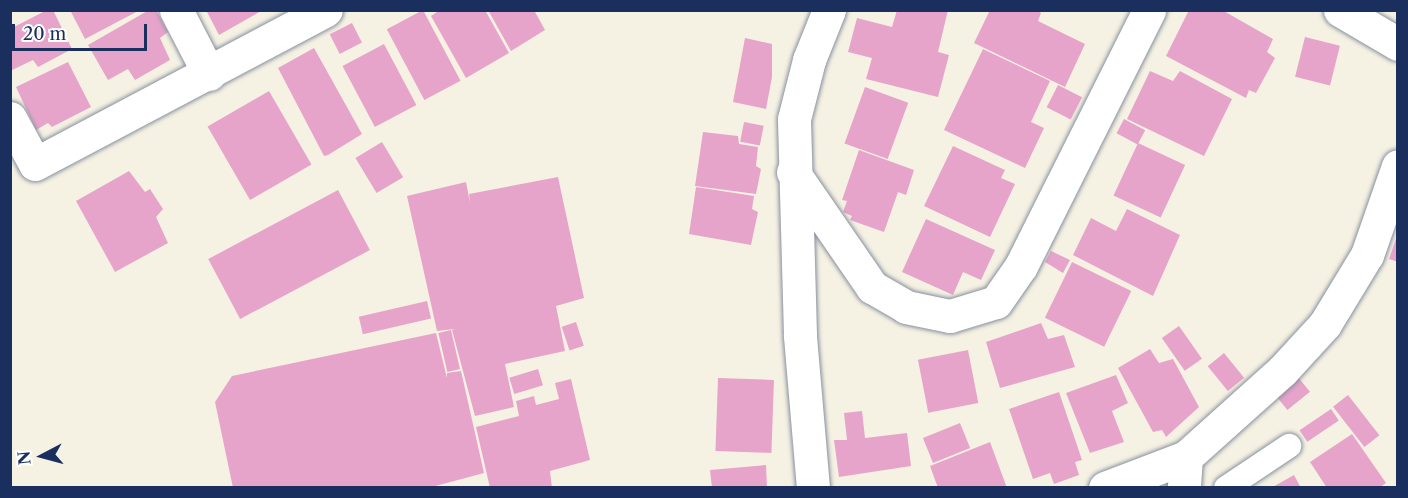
<!DOCTYPE html>
<html>
<head>
<meta charset="utf-8">
<style>
	body { margin:0 }
	#map { position:relative; width:1408px; height:498px; overflow:hidden; background:#f6f2e3; font-family:"Libre Caslon Text",serif }
	div>[style] { position:absolute }
	[style*='--x'] { left:calc(var(--x)*1px); top:calc(var(--y)*1px); width:calc(var(--w)*1px); rotate:calc(var(--a)*1deg) }
	.building>* { inset:0; background:#e7a4ca; transform-origin:0 0 }
	.roads { filter:drop-shadow(0 0 2px #8890a0) drop-shadow(0 0 2px #8890a0) }
	.lane>* { height:24px; margin:-12px; padding:0 12px; transform-origin:12px; border-radius:12px; background:#fff }
	.street>* { height:33px; margin:-16.5px; padding:0 16.5px; transform-origin:16.5px; border-radius:16.5px; background:#fff }
	span { translate:-50% -50%; white-space:nowrap; text-align:center; line-height:1.15; -webkit-text-stroke:5px #fff; paint-order:stroke }
	.frame { position:absolute; inset:0; border:12px solid #1b2f5e; pointer-events:none }
	.north { position:absolute; left:12px; top:426px; width:60px; height:60px; -webkit-text-stroke:4px #fff; paint-order:stroke; rotate:264deg; font-size:16px; font-weight:700; line-height:24px; text-align:center; color:#1b2f5e }
	.north::after { content:''; display:block; margin:auto; width:21px; height:27px; background:#1b2f5e; clip-path:polygon(50% 0,100% 100%,50% 72%,0 100%) }
	.scale { position:absolute; left:12px; top:24px; width:135px; height:27px; box-sizing:border-box; border:3px solid #1b2f5e; border-top:0; padding-left:8px; font-size:18px; line-height:21px; white-space:nowrap; color:#1b2f5e; -webkit-text-stroke:4px #fff; paint-order:stroke }
</style>
</head>
<body>
<div id="map">
	<div class="building">
		<div style="clip-path:polygon(47px 10px,53px 10px,72px 49px,38px 67px,33px 60px,10px 71px,10px 29px)"></div>
		<div style="clip-path:polygon(70px 10px,140px 10px,85px 39px)"></div>
		<div style="clip-path:polygon(149px 10px,156px 10px,168px 32px,160px 38px,170px 60px,135px 80px,128px 69px,108px 80px,88px 45px)"></div>
		<div style="clip-path:polygon(206px 10px,263px 10px,219px 35px)"></div>
		<div style="left:423px;top:10px;width:80px;height:41px;rotate:62deg"></div>
		<div style="clip-path:polygon(440px 10px,485px 10px,509px 53px,466px 78px,431px 16px)"></div>
		<div style="clip-path:polygon(488px 10px,534px 10px,545px 30px,511px 51px)"></div>
		<div style="clip-path:polygon(897px 10px,948px 10px,938px 52px,949px 55px,938px 97px,866px 79px,872px 58px,848px 52px,857px 18px,892px 27px)"></div>
		<div style="clip-path:polygon(990px 10px,1036px 10px,1041px 13px,1038px 21px,1085px 44px,1065px 87px,974px 43px)"></div>
		<div style="clip-path:polygon(1189px 10px,1222px 10px,1273px 39px,1267px 52px,1275px 58px,1256px 93px,1249px 90px,1246px 98px,1166px 56px)"></div>
		<div style="left:352px;top:23px;width:22px;height:25px;rotate:63deg"></div>
		<div style="left:1305px;top:37px;width:36px;height:41px;rotate:14deg"></div>
		<div style="clip-path:polygon(745px 38px,772px 44px,772px 77px,766px 109px,733px 102px)"></div>
		<div style="left:384px;top:44px;width:69px;height:47px;rotate:62deg"></div>
		<div style="clip-path:polygon(314px 48px,362px 134px,328px 155px,324px 156px,278px 68px)"></div>
		<div style="clip-path:polygon(983px 49px,1050px 81px,1031px 122px,1044px 128px,1025px 168px,944px 130px)"></div>
		<div style="clip-path:polygon(68px 62px,91px 107px,52px 127px,48px 123px,36px 130px,16px 87px)"></div>
		<div style="clip-path:polygon(1150px 71px,1173px 81px,1180px 71px,1232px 99px,1204px 156px,1127px 119px)"></div>
		<div style="left:1058px;top:85px;width:27px;height:25px;rotate:27deg"></div>
		<div style="left:865px;top:87px;width:46px;height:60px;rotate:20deg"></div>
		<div style="left:269px;top:91px;width:85px;height:71px;rotate:60deg"></div>
		<div style="left:1124px;top:119px;width:24px;height:16px;rotate:28deg"></div>
		<div style="left:744px;top:122px;width:20px;height:20px;rotate:11deg"></div>
		<div style="clip-path:polygon(703px 132px,738px 136px,739px 144px,758px 147px,756px 166px,761px 169px,756px 194px,695px 186px)"></div>
		<div style="left:382px;top:142px;width:41px;height:31px;rotate:59deg"></div>
		<div style="left:1138px;top:143px;width:52px;height:58px;rotate:25deg"></div>
		<div style="clip-path:polygon(953px 146px,1005px 170px,1001px 178px,1015px 184px,990px 237px,924px 206px)"></div>
		<div style="clip-path:polygon(859px 150px,914px 170px,906px 195px,898px 192px,884px 232px,850px 220px,852px 216px,843px 212px,847px 201px,842px 200px)"></div>
		<div style="clip-path:polygon(129px 171px,145px 192px,150px 189px,163px 209px,156px 217px,168px 243px,115px 272px,76px 201px)"></div>
		<div style="clip-path:polygon(558px 177px,584px 298px,556px 306px,565px 351px,505px 364px,514px 407px,475px 416px,452px 330px,455px 329px,437px 331px,407px 196px,466px 182px,470px 203px,469px 194px)"></div>
		<div style="clip-path:polygon(696px 187px,754px 196px,752px 209px,758px 212px,751px 245px,689px 234px)"></div>
		<div style="left:338px;top:190px;width:68px;height:147px;rotate:62deg"></div>
		<div style="clip-path:polygon(1127px 209px,1180px 235px,1153px 296px,1073px 255px,1091px 218px,1116px 231px)"></div>
		<div style="clip-path:polygon(926px 219px,995px 250px,981px 280px,963px 272px,953px 295px,902px 272px)"></div>
		<div style="clip-path:polygon(1397px 236px,1398px 236px,1398px 262px,1389px 259px)"></div>
		<div style="clip-path:polygon(1051px 251px,1070px 260px,1063px 273px,1045px 262px)"></div>
		<div style="left:1072px;top:262px;width:66px;height:62px;rotate:26deg"></div>
		<div style="left:427px;top:301px;width:18px;height:70px;rotate:77deg"></div>
		<div style="left:576px;top:322px;width:25px;height:15px;rotate:72deg"></div>
		<div style="clip-path:polygon(1041px 323px,1048px 339px,1064px 335px,1075px 367px,1000px 388px,986px 342px)"></div>
		<div style="left:1179px;top:326px;width:40px;height:21px;rotate:55deg"></div>
		<div style="left:451px;top:330px;width:40px;height:13px;rotate:77deg"></div>
		<div style="clip-path:polygon(436px 333px,447px 378px,447px 373px,461px 371px,484px 473px,428px 488px,233px 488px,215px 402px,232px 376px)"></div>
		<div style="clip-path:polygon(1150px 349px,1159px 363px,1173px 359px,1199px 407px,1166px 437px,1162px 430px,1153px 432px,1118px 368px)"></div>
		<div style="left:968px;top:350px;width:54px;height:51px;rotate:79deg"></div>
		<div style="left:1224px;top:353px;width:32px;height:21px;rotate:51deg"></div>
		<div style="left:538px;top:369px;width:17px;height:30px;rotate:73deg"></div>
		<div style="clip-path:polygon(1116px 375px,1128px 403px,1112px 411px,1124px 442px,1090px 453px,1066px 393px)"></div>
		<div style="left:1298px;top:377px;width:19px;height:29px;rotate:51deg"></div>
		<div style="left:718px;top:378px;width:56px;height:73px;rotate:2deg"></div>
		<div style="clip-path:polygon(571px 379px,590px 460px,550px 471px,552px 488px,490px 488px,476px 427px,519px 416px,516px 401px,534px 396px,536px 405px,559px 399px,555px 383px)"></div>
		<div style="clip-path:polygon(1059px 392px,1082px 460px,1075px 462px,1079px 475px,1054px 484px,1050px 473px,1033px 479px,1009px 409px)"></div>
		<div style="left:1348px;top:395px;width:51px;height:19px;rotate:52deg"></div>
		<div style="left:1331px;top:409px;width:14px;height:38px;rotate:56deg"></div>
		<div style="clip-path:polygon(862px 411px,865px 438px,907px 433px,911px 466px,839px 477px,834px 440px,847px 440px,844px 413px)"></div>
		<div style="left:960px;top:423px;width:27px;height:40px;rotate:68deg"></div>
		<div style="clip-path:polygon(1352px 434px,1386px 483px,1379px 488px,1327px 488px,1310px 462px)"></div>
		<div style="clip-path:polygon(990px 442px,1007px 488px,938px 488px,930px 466px)"></div>
		<div style="clip-path:polygon(766px 465px,767px 488px,712px 488px,710px 470px)"></div>
		<div style="clip-path:polygon(1294px 475px,1301px 488px,1271px 488px)"></div>
	</div>
	<div class="roads">
		<div class="lane">
			<div style="--x:1226;--y:488;--w:76;--a:-33.7"></div>
		</div>
		<div class="street">
			<div style="--x:176;--y:10;--w:72;--a:62.7"></div>
			<div style="--x:1340;--y:10;--w:67;--a:30.4"></div>
			<div style="--x:10;--y:118;--w:52;--a:61.5"></div>
			<div style="--x:35;--y:164;--w:329;--a:-27.9"></div>
			<div style="--x:793;--y:172;--w:140;--a:55.5"></div>
			<div style="--x:872;--y:287;--w:39;--a:30"></div>
			<div style="--x:906;--y:307;--w:45;--a:11.6"></div>
			<div style="--x:950;--y:316;--w:48;--a:-16.9"></div>
			<div style="--x:996;--y:302;--w:44;--a:-55.2"></div>
			<div style="--x:1021;--y:266;--w:286;--a:-63.4"></div>
			<div style="--x:1186;--y:457;--w:129;--a:-41.9"></div>
			<div style="--x:1282;--y:371;--w:64;--a:-47.5"></div>
			<div style="--x:1325;--y:324;--w:81;--a:-58.7"></div>
			<div style="--x:1367;--y:255;--w:94;--a:-70.8"></div>
			<div style="--x:813;--y:488;--w:154;--a:-94.9"></div>
			<div style="--x:800;--y:335;--w:216;--a:-91.6"></div>
			<div style="--x:794;--y:119;--w:61;--a:-75.7"></div>
			<div style="--x:809;--y:60;--w:54;--a:-68.2"></div>
			<div style="--x:1105;--y:488;--w:87;--a:-20.9"></div>
			<div style="--x:1186;--y:457;--w:31;--a:94"></div>
		</div>
	</div>
	<div class="frame"></div>
	<div class="north">N</div>
	<div class="scale">20 m</div>
</div>
</body>
</html>
